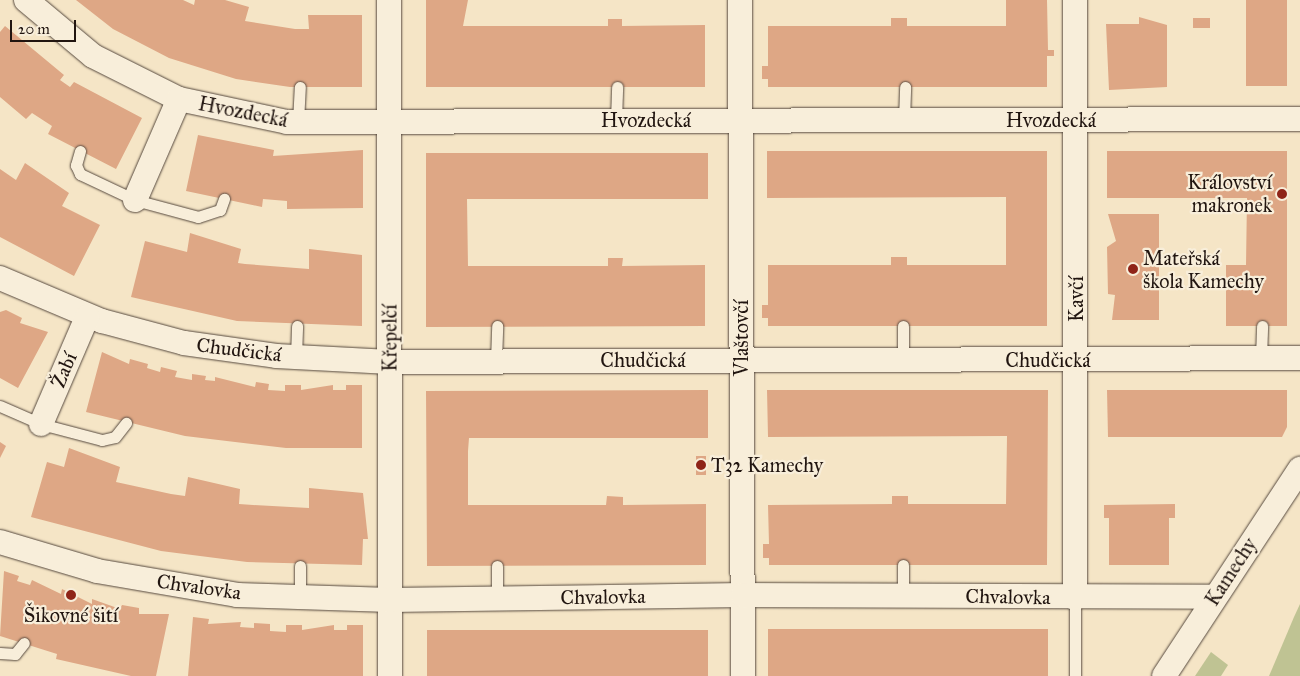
<!DOCTYPE html>
<html>
<head>
<meta charset="utf-8">
<style>
	body { margin:0 }
	#map { position:relative; width:1300px; height:676px; overflow:hidden; background:#f5e5c6; font-family:"IM FELL Great Primer",serif }
	div>[style] { position:absolute }
	[style*='--x'] { left:calc(var(--x)*1px); top:calc(var(--y)*1px); width:calc(var(--w)*1px); rotate:calc(var(--a)*1deg) }
	.green>* { inset:0; background:#bfc393 }
	.building>* { inset:0; background:#dea785; transform-origin:0 0 }
	.roads { filter:drop-shadow(0 0 1px #56493e) drop-shadow(0 0 1px #56493e) }
	.lane>* { height:11px; margin:-5.5px; padding:0 5.5px; transform-origin:5.5px; border-radius:5.5px; background:#f8eeda }
	.street>* { height:24px; margin:-12px; padding:0 12px; transform-origin:12px; border-radius:12px; background:#f8eeda }
	.dots>* { width:14px; height:14px; translate:-50% -50%; box-sizing:border-box; border:2px solid #f8eeda; border-radius:50% }
	span { translate:-50% -50%; white-space:nowrap; text-align:center; line-height:1.15; -webkit-text-stroke:4.5px #f8eeda; paint-order:stroke }
	.street-label { font-size:20px; color:#211510 }
	.poi-label { font-size:20px; color:#211510 }
	.right { translate:-100% -50%; text-align:right }
	.left { translate:0 -50%; text-align:left }
	.scale { position:absolute; left:10px; top:20px; width:66px; height:22px; box-sizing:border-box; border:2px solid #211510; border-top:0; padding-left:6px; font-size:15px; line-height:18px; white-space:nowrap; color:#211510; -webkit-text-stroke:4px #f8eeda; paint-order:stroke }
</style>
</head>
<body>
<div id="map">
	<div class="green">
		<div style="clip-path:polygon(1300px 604px,1300px 676px,1269px 676px,1294px 617px)"></div>
		<div style="clip-path:polygon(1211px 652px,1228px 665px,1221px 676px,1195px 676px)"></div>
	</div>
	<div class="building">
		<div style="clip-path:polygon(76px 0,183px 0,194px 5px,195px 0,225px 0,249px 7px,245px 21px,295px 29px,309px 29px,308px 15px,362px 15px,362px 87px,290px 87px,236px 79px,169px 58px,113px 29px)"></div>
		<div style="clip-path:polygon(426px 0,468px 0,463px 26px,608px 26px,608px 19px,622px 19px,622px 26px,705px 25px,705px 87px,426px 87px)"></div>
		<div style="clip-path:polygon(1006px 0,1047px 0,1048px 50px,1054px 50px,1054px 56px,1047px 56px,1047px 87px,768px 87px,768px 79px,762px 79px,762px 66px,768px 66px,768px 26px,891px 26px,891px 18px,907px 18px,907px 26px,1006px 26px)"></div>
		<div style="left:1246px;top:0;width:41px;height:86px"></div>
		<div style="clip-path:polygon(1139px 17px,1167px 25px,1167px 87px,1109px 90px,1106px 24px,1139px 24px)"></div>
		<div style="left:1193px;top:18px;width:17px;height:10px"></div>
		<div style="clip-path:polygon(5px 26px,64px 75px,60px 80px,70px 87px,74px 82px,142px 118px,116px 169px,48px 134px,52px 126px,32px 113px,26px 119px,0 97px,0 32px)"></div>
		<div style="clip-path:polygon(198px 135px,274px 150px,273px 156px,363px 150px,363px 208px,287px 209px,287px 201px,263px 199px,262px 207px,186px 191px)"></div>
		<div style="clip-path:polygon(767px 151px,1047px 151px,1047px 326px,768px 326px,768px 318px,762px 318px,762px 305px,768px 305px,768px 265px,891px 265px,891px 257px,907px 257px,907px 265px,1006px 265px,1006px 197px,767px 198px)"></div>
		<div style="clip-path:polygon(1107px 151px,1287px 151px,1287px 326px,1226px 326px,1226px 265px,1246px 265px,1247px 198px,1107px 198px)"></div>
		<div style="clip-path:polygon(426px 153px,708px 153px,708px 199px,467px 199px,468px 266px,608px 266px,608px 258px,623px 258px,622px 266px,705px 265px,705px 326px,426px 327px)"></div>
		<div style="clip-path:polygon(25px 163px,69px 193px,62px 206px,100px 225px,74px 276px,0 237px,0 169px,16px 180px)"></div>
		<div style="clip-path:polygon(1108px 214px,1159px 214px,1159px 320px,1112px 320px,1115px 295px,1108px 294px,1107px 247px,1116px 241px)"></div>
		<div style="clip-path:polygon(190px 233px,241px 249px,238px 263px,245px 264px,309px 269px,309px 249px,362px 255px,362px 326px,237px 321px,131px 297px,145px 241px,187px 252px)"></div>
		<div style="clip-path:polygon(6px 310px,22px 318px,20px 323px,48px 332px,18px 388px,0 378px,0 312px)"></div>
		<div style="clip-path:polygon(102px 352px,129px 364px,130px 359px,148px 364px,147px 368px,160px 372px,161px 367px,177px 371px,175px 377px,192px 380px,192px 374px,206px 376px,205px 380px,215px 381px,215px 377px,255px 387px,256px 382px,269px 384px,268px 390px,285px 391px,285px 385px,301px 385px,301px 390px,333px 385px,333px 390px,346px 390px,346px 385px,362px 385px,362px 448px,286px 448px,185px 436px,86px 412px)"></div>
		<div style="clip-path:polygon(708px 390px,708px 438px,469px 438px,468px 451px,468px 505px,606px 505px,607px 496px,623px 497px,623px 505px,706px 504px,706px 565px,427px 566px,426px 391px)"></div>
		<div style="clip-path:polygon(767px 390px,1048px 390px,1047px 565px,769px 565px,769px 558px,763px 558px,763px 544px,769px 544px,768px 505px,892px 504px,892px 496px,908px 496px,908px 504px,1006px 504px,1007px 436px,768px 437px)"></div>
		<div style="clip-path:polygon(1107px 390px,1287px 390px,1287px 427px,1282px 437px,1108px 437px)"></div>
		<div style="clip-path:polygon(0 442px,6px 446px,0 458px)"></div>
		<div style="clip-path:polygon(69px 448px,120px 467px,116px 482px,171px 494px,185px 496px,188px 477px,240px 489px,239px 504px,253px 505px,309px 508px,309px 488px,363px 493px,368px 539px,363px 539px,362px 565px,247px 562px,161px 551px,31px 517px,47px 462px,64px 467px)"></div>
		<div style="left:696px;top:456px;width:10px;height:19px"></div>
		<div style="clip-path:polygon(1175px 504px,1175px 518px,1169px 518px,1169px 565px,1109px 565px,1109px 518px,1104px 518px,1104px 505px)"></div>
		<div style="clip-path:polygon(4px 571px,19px 576px,17px 581px,30px 585px,32px 580px,61px 594px,62px 589px,92px 604px,92px 599px,120px 609px,122px 605px,139px 608px,139px 614px,169px 614px,156px 676px,131px 676px,56px 659px,57px 654px,0 636px)"></div>
		<div style="clip-path:polygon(193px 617px,209px 619px,208px 624px,241px 622px,240px 627px,254px 628px,254px 623px,270px 624px,270px 631px,286px 632px,286px 625px,302px 625px,302px 630px,334px 625px,334px 630px,347px 630px,347px 625px,363px 625px,363px 676px,188px 676px)"></div>
		<div style="left:1048px;top:629px;width:47px;height:280px;rotate:90deg"></div>
		<div style="left:427px;top:630px;width:281px;height:46px"></div>
	</div>
	<div class="roads">
		<div class="lane">
			<div style="--x:616;--y:120;--w:33;--a:-88"></div>
			<div style="--x:904;--y:120;--w:33;--a:-88"></div>
			<div style="--x:298;--y:122;--w:35;--a:-87"></div>
			<div style="--x:80;--y:151;--w:15;--a:106"></div>
			<div style="--x:76;--y:165;--w:10;--a:66"></div>
			<div style="--x:80;--y:174;--w:61;--a:25.3"></div>
			<div style="--x:135;--y:200;--w:65;--a:15.1"></div>
			<div style="--x:198;--y:217;--w:23;--a:-18"></div>
			<div style="--x:220;--y:210;--w:12;--a:-70"></div>
			<div style="--x:296;--y:357;--w:31;--a:-88"></div>
			<div style="--x:1261;--y:358;--w:32;--a:-88"></div>
			<div style="--x:903;--y:360;--w:34;--a:-90"></div>
			<div style="--x:496;--y:361;--w:35;--a:-88"></div>
			<div style="--x:0;--y:406;--w:45;--a:23.7"></div>
			<div style="--x:41;--y:424;--w:63;--a:14.7"></div>
			<div style="--x:102;--y:440;--w:13;--a:-13"></div>
			<div style="--x:115;--y:437;--w:18;--a:-52"></div>
			<div style="--x:903;--y:565;--w:31;--a:90"></div>
			<div style="--x:300;--y:566;--w:31;--a:90"></div>
			<div style="--x:1075;--y:598;--w:78;--a:90"></div>
			<div style="--x:497;--y:599;--w:33;--a:-90"></div>
			<div style="--x:0;--y:653;--w:15;--a:4"></div>
			<div style="--x:15;--y:654;--w:14;--a:-51"></div>
		</div>
		<div class="street">
			<div style="--x:26;--y:0;--w:87;--a:39.9"></div>
			<div style="--x:93;--y:56;--w:96;--a:26.6"></div>
			<div style="--x:179;--y:99;--w:110;--a:12"></div>
			<div style="--x:287;--y:122;--w:1013;--a:-0.17"></div>
			<div style="--x:389;--y:0;--w:676;--a:89.92"></div>
			<div style="--x:740;--y:0;--w:676;--a:89.75"></div>
			<div style="--x:135;--y:200;--w:110;--a:-66.5"></div>
			<div style="--x:0;--y:278;--w:111;--a:22.9"></div>
			<div style="--x:102;--y:321;--w:85;--a:15"></div>
			<div style="--x:184;--y:343;--w:93;--a:8"></div>
			<div style="--x:276;--y:356;--w:114;--a:3"></div>
			<div style="--x:390;--y:362;--w:910;--a:-0.25"></div>
			<div style="--x:41;--y:424;--w:116;--a:-66.7"></div>
			<div style="--x:0;--y:542;--w:101;--a:16.6"></div>
			<div style="--x:97;--y:571;--w:142;--a:9.7"></div>
			<div style="--x:237;--y:595;--w:153;--a:1.9"></div>
			<div style="--x:390;--y:600;--w:353;--a:-0.8"></div>
			<div style="--x:743;--y:595;--w:470;--a:0.2"></div>
			<div style="--x:1075;--y:598;--w:598;--a:-90"></div>
			<div style="--x:1164;--y:676;--w:248;--a:-56.7"></div>
		</div>
	</div>
	<div class="dots">
		<div style="left:1282px;top:194px;background:#8f2418"></div>
		<div style="left:1133px;top:269px;background:#8f2418"></div>
		<div style="left:701px;top:465px;background:#8f2418"></div>
		<div style="left:71px;top:595px;background:#8f2418"></div>
	</div>
	<div class="street-label">
		<span style="left:243px;top:112px;rotate:11deg">Hvozdecká</span>
		<span style="left:646px;top:120px">Hvozdecká</span>
		<span style="left:1051px;top:120px">Hvozdecká</span>
		<span style="left:1076px;top:299px;rotate:-90deg">Kavčí</span>
		<span style="left:390px;top:338px;rotate:-90deg">Křepelčí</span>
		<span style="left:741px;top:338px;rotate:-90deg">Vlaštovčí</span>
		<span style="left:239px;top:350px;rotate:7deg">Chudčická</span>
		<span style="left:643px;top:360px">Chudčická</span>
		<span style="left:1048px;top:360px">Chudčická</span>
		<span style="left:64px;top:370px;rotate:-67deg">Žabí</span>
		<span style="left:1231px;top:572px;rotate:-57deg">Kamechy</span>
		<span style="left:199px;top:587px;rotate:8deg">Chvalovka</span>
		<span style="left:603px;top:597px;rotate:-1deg">Chvalovka</span>
		<span style="left:1008px;top:597px;rotate:1deg">Chvalovka</span>
	</div>
	<div class="poi-label">
		<span class="right" style="left:1272px;top:194px">Království<br>makronek</span>
		<span class="left" style="left:1143px;top:270px">Mateřská<br>škola Kamechy</span>
		<span class="left" style="left:711px;top:465px">T32 Kamechy</span>
		<span style="left:71px;top:615px">Šikovné šití</span>
	</div>
	<div class="scale">20 m</div>
</div>
</body>
</html>
